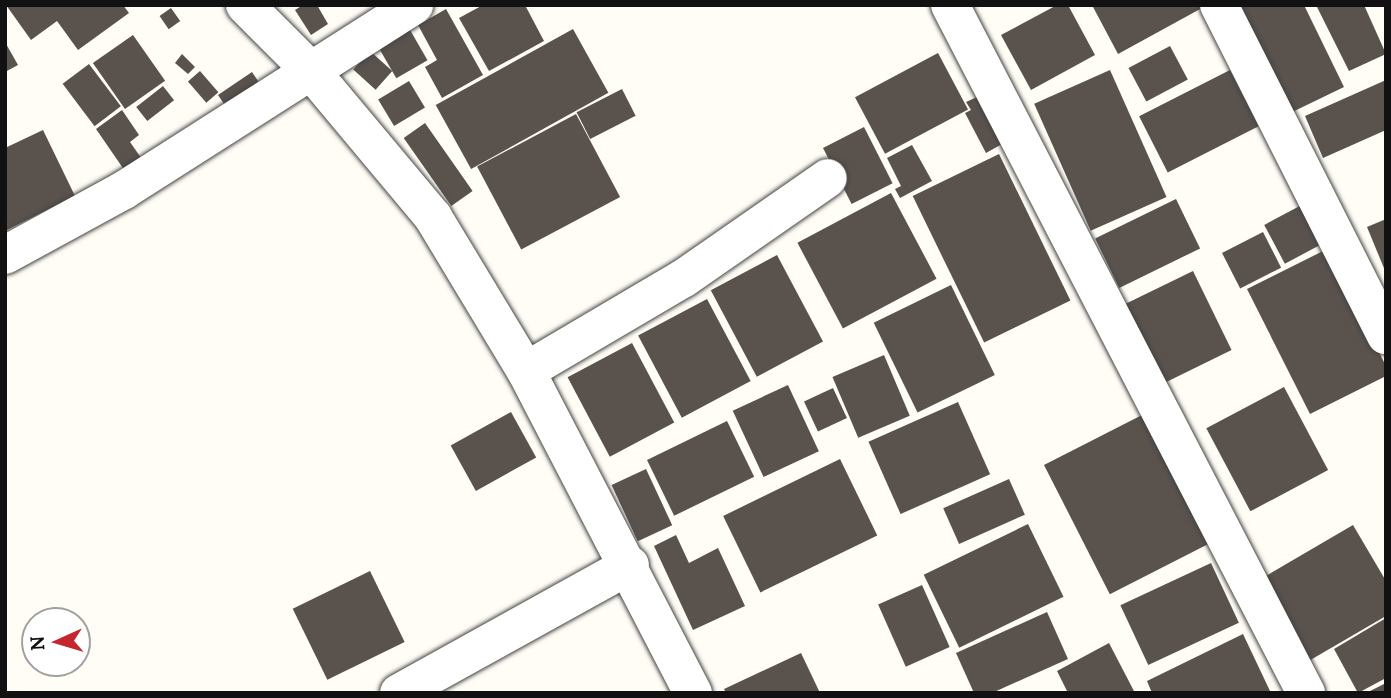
<!DOCTYPE html>
<html>
<head>
<meta charset="utf-8">
<style>
	body { margin:0 }
	#map { position:relative; width:1391px; height:698px; overflow:hidden; background:#fffdf5; font-family:Lora,serif }
	div>[style] { position:absolute }
	[style*='--x'] { left:calc(var(--x)*1px); top:calc(var(--y)*1px); width:calc(var(--w)*1px); rotate:calc(var(--a)*1deg) }
	.building>* { inset:0; background:#5a524d; transform-origin:0 0 }
	.roads { filter:drop-shadow(0 0 2px #444) drop-shadow(0 0 2px #444) }
	.minor>* { height:38px; margin:-19px; padding:0 19px; transform-origin:19px; border-radius:19px; background:#fff }
	span { translate:-50% -50%; white-space:nowrap; text-align:center; line-height:1.15; -webkit-text-stroke:7px #fff; paint-order:stroke }
	.frame { position:absolute; inset:0; border:7px solid #111; pointer-events:none }
	.north { position:absolute; left:21px; top:607px; width:70px; height:70px; box-sizing:border-box; background:#fff; border:2px solid #a0a0a0; border-radius:50%; rotate:266deg; font-size:19px; font-weight:700; line-height:28px; text-align:center; color:#111 }
	.north::after { content:''; display:block; margin:auto; width:24px; height:32px; background:#c4262e; clip-path:polygon(50% 0,100% 100%,50% 72%,0 100%) }
</style>
</head>
<body>
<div id="map">
	<div class="building">
		<div style="clip-path:polygon(6px 5px,123px 5px,129px 13px,78px 50px,57px 21px,31px 40px)"></div>
		<div style="clip-path:polygon(303px 5px,317px 5px,328px 24px,311px 35px,295px 10px)"></div>
		<div style="clip-path:polygon(483px 5px,525px 5px,544px 41px,489px 71px,459px 18px)"></div>
		<div style="clip-path:polygon(1057px 5px,1068px 5px,1095px 55px,1031px 90px,1001px 35px)"></div>
		<div style="clip-path:polygon(1092px 5px,1201px 5px,1202px 8px,1118px 54px)"></div>
		<div style="clip-path:polygon(1231px 5px,1304px 5px,1344px 87px,1284px 116px)"></div>
		<div style="clip-path:polygon(1316px 5px,1364px 5px,1386px 54px,1349px 71px)"></div>
		<div style="left:171px;top:8px;width:16px;height:14px;rotate:55deg"></div>
		<div style="clip-path:polygon(446px 9px,483px 75px,442px 98px,425px 67px,437px 60px,418px 25px)"></div>
		<div style="left:406px;top:23px;width:43px;height:36px;rotate:60deg"></div>
		<div style="left:573px;top:29px;width:73px;height:157px;rotate:61deg"></div>
		<div style="left:133px;top:35px;width:56px;height:49px;rotate:55deg"></div>
		<div style="clip-path:polygon(5px 42px,18px 65px,5px 72px)"></div>
		<div style="left:1170px;top:46px;width:38px;height:47px;rotate:62deg"></div>
		<div style="left:370px;top:51px;width:30px;height:25px;rotate:42deg"></div>
		<div style="left:938px;top:53px;width:64px;height:94px;rotate:62deg"></div>
		<div style="clip-path:polygon(182px 54px,195px 67px,188px 74px,175px 63px)"></div>
		<div style="left:89px;top:64px;width:53px;height:33px;rotate:53deg"></div>
		<div style="left:1110px;top:70px;width:139px;height:83px;rotate:66deg"></div>
		<div style="left:1230px;top:70px;width:63px;height:102px;rotate:63deg"></div>
		<div style="left:200px;top:71px;width:28px;height:16px;rotate:49deg"></div>
		<div style="left:252px;top:72px;width:22px;height:41px;rotate:56deg"></div>
		<div style="clip-path:polygon(1386px 80px,1386px 130px,1323px 158px,1305px 116px)"></div>
		<div style="left:409px;top:81px;width:31px;height:36px;rotate:59deg"></div>
		<div style="left:163px;top:86px;width:18px;height:34px;rotate:52deg"></div>
		<div style="left:622px;top:89px;width:30px;height:51px;rotate:63deg"></div>
		<div style="clip-path:polygon(977px 97px,1002px 144px,986px 153px,965px 113px,971px 110px,966px 102px)"></div>
		<div style="clip-path:polygon(122px 110px,139px 135px,130px 142px,144px 162px,127px 174px,96px 129px)"></div>
		<div style="left:576px;top:114px;width:94px;height:112px;rotate:62deg"></div>
		<div style="left:425px;top:123px;width:83px;height:26px;rotate:55deg"></div>
		<div style="left:864px;top:127px;width:63px;height:46px;rotate:63deg"></div>
		<div style="clip-path:polygon(43px 130px,75px 196px,5px 231px,5px 148px)"></div>
		<div style="clip-path:polygon(912px 145px,932px 181px,900px 198px,895px 189px,901px 186px,887px 158px)"></div>
		<div style="left:999px;top:154px;width:163px;height:96px;rotate:64deg"></div>
		<div style="left:891px;top:193px;width:97px;height:106px;rotate:62deg"></div>
		<div style="left:1176px;top:199px;width:55px;height:90px;rotate:64deg"></div>
		<div style="left:1311px;top:200px;width:44px;height:53px;rotate:62deg"></div>
		<div style="clip-path:polygon(1386px 219px,1386px 273px,1367px 227px)"></div>
		<div style="left:1263px;top:232px;width:40px;height:46px;rotate:63deg"></div>
		<div style="clip-path:polygon(1327px 249px,1386px 366px,1386px 376px,1310px 414px,1247px 289px)"></div>
		<div style="left:777px;top:255px;width:98px;height:75px;rotate:62deg"></div>
		<div style="left:1193px;top:271px;width:88px;height:76px;rotate:64deg"></div>
		<div style="left:951px;top:285px;width:100px;height:86px;rotate:64deg"></div>
		<div style="left:707px;top:299px;width:93px;height:78px;rotate:62deg"></div>
		<div style="left:632px;top:343px;width:90px;height:73px;rotate:62deg"></div>
		<div style="left:884px;top:355px;width:66px;height:56px;rotate:67deg"></div>
		<div style="left:788px;top:385px;width:73px;height:61px;rotate:65deg"></div>
		<div style="left:1284px;top:387px;width:94px;height:88px;rotate:62deg"></div>
		<div style="left:833px;top:388px;width:33px;height:32px;rotate:65deg"></div>
		<div style="left:958px;top:402px;width:79px;height:98px;rotate:66deg"></div>
		<div style="left:511px;top:412px;width:52px;height:69px;rotate:61deg"></div>
		<div style="left:1142px;top:415px;width:145px;height:110px;rotate:63deg"></div>
		<div style="left:727px;top:421px;width:62px;height:89px;rotate:64deg"></div>
		<div style="left:840px;top:459px;width:85px;height:130px;rotate:64deg"></div>
		<div style="left:646px;top:469px;width:62px;height:38px;rotate:65deg"></div>
		<div style="left:1009px;top:479px;width:39px;height:72px;rotate:66deg"></div>
		<div style="left:1028px;top:524px;width:81px;height:116px;rotate:64deg"></div>
		<div style="clip-path:polygon(1353px 525px,1386px 581px,1386px 616px,1307px 662px,1259px 580px)"></div>
		<div style="clip-path:polygon(676px 535px,689px 563px,718px 548px,745px 606px,693px 630px,654px 546px)"></div>
		<div style="left:1211px;top:563px;width:66px;height:100px;rotate:65deg"></div>
		<div style="left:370px;top:571px;width:79px;height:86px;rotate:64deg"></div>
		<div style="left:922px;top:585px;width:68px;height:48px;rotate:66deg"></div>
		<div style="clip-path:polygon(1047px 612px,1068px 659px,992px 693px,974px 693px,956px 653px)"></div>
		<div style="clip-path:polygon(1386px 618px,1386px 678px,1358px 693px,1334px 649px)"></div>
		<div style="clip-path:polygon(1243px 634px,1270px 691px,1152px 693px,1147px 681px)"></div>
		<div style="clip-path:polygon(1109px 643px,1135px 693px,1068px 693px,1057px 671px)"></div>
		<div style="clip-path:polygon(801px 653px,820px 693px,726px 693px,724px 689px)"></div>
		<div style="clip-path:polygon(1386px 683px,1386px 693px,1366px 693px)"></div>
	</div>
	<div class="roads">
		<div class="minor">
			<div style="--x:245;--y:5;--w:93;--a:45"></div>
			<div style="--x:311;--y:71;--w:190;--a:50.1"></div>
			<div style="--x:433;--y:217;--w:180;--a:58.9"></div>
			<div style="--x:526;--y:371;--w:363;--a:62.6"></div>
			<div style="--x:950;--y:5;--w:775;--a:62.64"></div>
			<div style="--x:1219;--y:5;--w:370;--a:63.2"></div>
			<div style="--x:5;--y:255;--w:136;--a:-28.6"></div>
			<div style="--x:124;--y:190;--w:344;--a:-32.5"></div>
			<div style="--x:526;--y:371;--w:183;--a:-30.5"></div>
			<div style="--x:684;--y:278;--w:175;--a:-34.8"></div>
			<div style="--x:399;--y:693;--w:264;--a:-29"></div>
		</div>
	</div>
	<div class="frame"></div>
	<div class="north">N</div>
</div>
</body>
</html>
